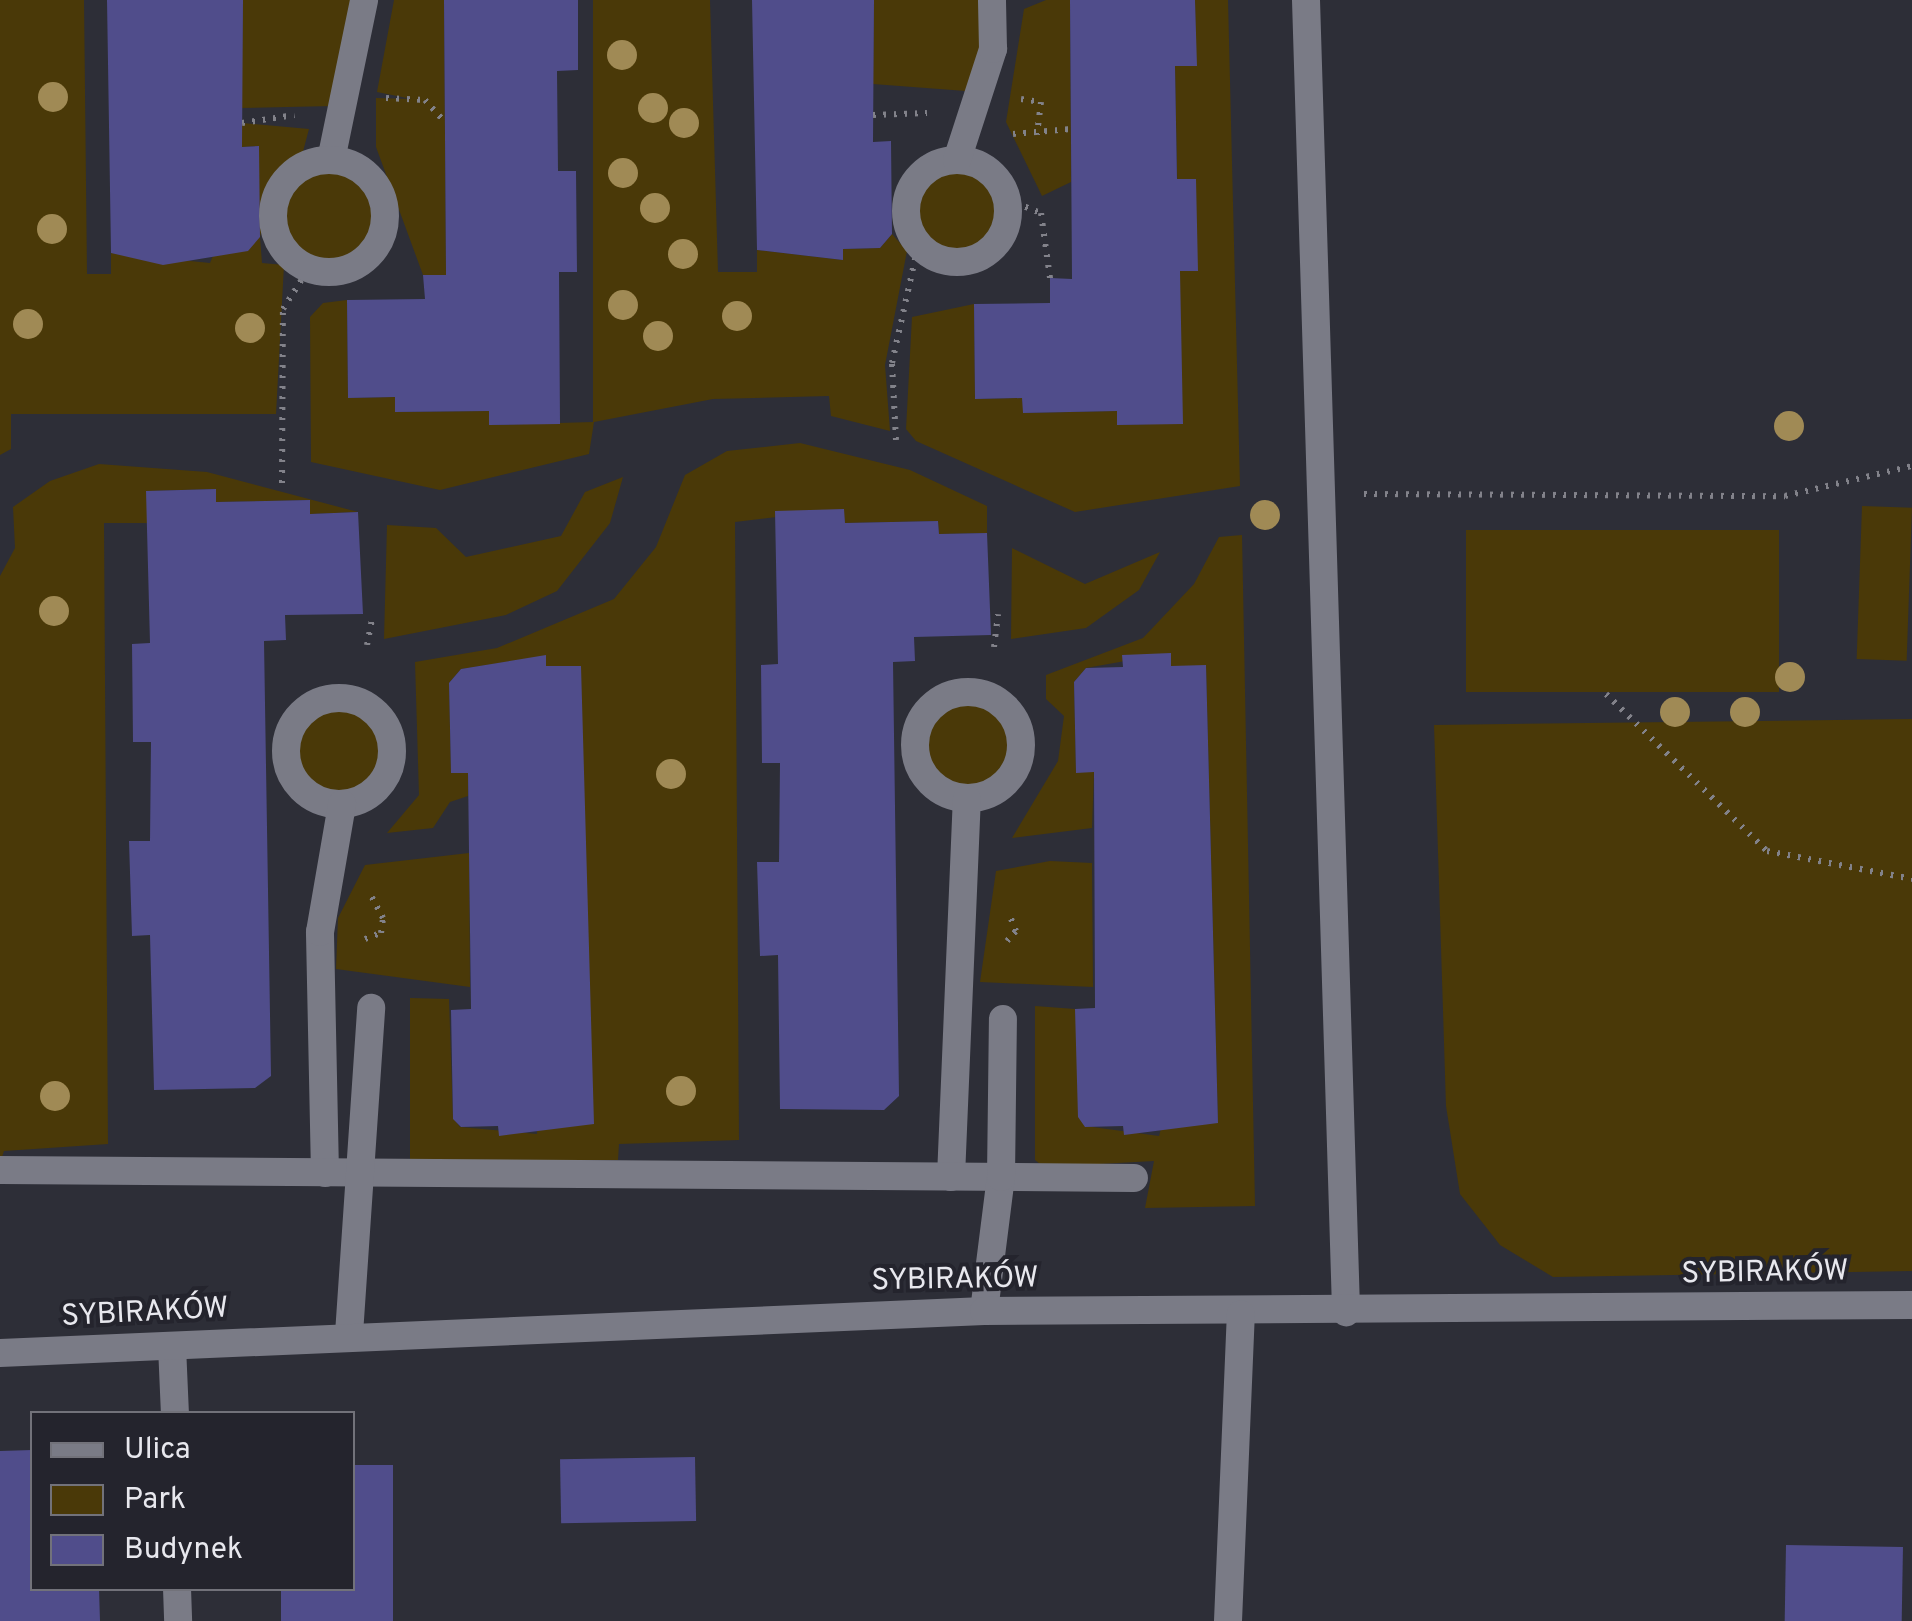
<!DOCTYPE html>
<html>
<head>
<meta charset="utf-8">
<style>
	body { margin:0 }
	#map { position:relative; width:1912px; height:1621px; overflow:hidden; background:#2d2e37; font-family:Overpass,sans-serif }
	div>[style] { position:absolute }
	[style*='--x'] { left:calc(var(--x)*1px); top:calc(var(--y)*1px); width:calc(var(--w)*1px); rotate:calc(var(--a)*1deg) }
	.green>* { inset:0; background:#4a3908; transform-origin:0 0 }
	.round { border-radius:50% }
	.building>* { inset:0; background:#504d8b; transform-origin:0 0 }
	.path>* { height:6px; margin-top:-3px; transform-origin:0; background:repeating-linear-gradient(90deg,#82828a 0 2.5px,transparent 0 10.5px) }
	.service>* { height:28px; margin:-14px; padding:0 14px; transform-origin:14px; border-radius:14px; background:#7a7b86 }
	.service>.ring { margin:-14px; padding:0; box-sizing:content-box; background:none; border:28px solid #7a7b86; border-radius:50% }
	.minor>* { height:28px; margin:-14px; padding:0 14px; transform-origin:14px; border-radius:14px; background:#7a7b86 }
	.trees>* { width:30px; height:30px; margin:-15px; border-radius:50%; background:#a08a55 }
	span { translate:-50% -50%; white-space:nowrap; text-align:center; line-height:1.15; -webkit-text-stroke:8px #24242d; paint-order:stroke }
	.street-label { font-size:30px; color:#e8e8ee }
	.legend { position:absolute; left:30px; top:1411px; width:325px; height:180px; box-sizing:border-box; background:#24242d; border:2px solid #72727a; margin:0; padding:12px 18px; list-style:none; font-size:30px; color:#e8e8ee }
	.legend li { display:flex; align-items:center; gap:20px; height:50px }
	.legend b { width:50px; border:2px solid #72727a }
</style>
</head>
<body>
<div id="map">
	<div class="green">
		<div style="clip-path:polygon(0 0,84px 0,87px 274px,111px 274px,111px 253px,210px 263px,258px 146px,242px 147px,242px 123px,309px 129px,301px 159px,273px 180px,260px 237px,262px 263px,284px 265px,276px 414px,11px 414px,11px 449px,0 455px)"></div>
		<div style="clip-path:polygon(243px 0,355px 0,333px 106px,241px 108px)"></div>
		<div style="clip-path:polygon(394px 0,444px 0,446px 275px,423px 275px,376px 147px,376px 98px,412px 99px,377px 92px)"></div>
		<div style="clip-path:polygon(593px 0,710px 0,718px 272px,757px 272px,757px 250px,843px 260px,843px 249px,880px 248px,892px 234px,907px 251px,885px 365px,890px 431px,831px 416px,829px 396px,713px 399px,594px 422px,589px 454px,440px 490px,311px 462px,310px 317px,323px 303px,347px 300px,348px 398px,395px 397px,395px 412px,489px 411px,489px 425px,593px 422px)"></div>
		<div style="clip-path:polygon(874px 0,992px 0,979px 92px,873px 84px)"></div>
		<div style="clip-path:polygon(1046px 0,1070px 0,1071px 182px,1042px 196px,1006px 122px,1024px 9px)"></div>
		<div style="clip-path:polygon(1195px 0,1228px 0,1240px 486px,1075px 512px,916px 441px,906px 429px,912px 317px,974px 304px,975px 399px,1022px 398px,1024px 413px,1117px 411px,1118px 425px,1182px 423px,1175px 66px,1196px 65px)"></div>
		<div class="round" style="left:906px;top:160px;width:102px;height:102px"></div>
		<div class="round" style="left:273px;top:160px;width:112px;height:112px"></div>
		<div style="clip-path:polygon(800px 443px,910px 470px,987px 506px,987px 533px,939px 534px,938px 521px,845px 523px,843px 509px,735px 522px,739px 1140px,619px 1144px,618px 1160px,410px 1160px,410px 998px,449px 999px,453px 1118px,460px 1127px,537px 1134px,546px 656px,461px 669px,449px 683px,451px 773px,468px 773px,468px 796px,450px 802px,433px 828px,387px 833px,419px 795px,415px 662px,497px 648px,614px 599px,656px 547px,685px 475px,727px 451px)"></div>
		<div style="clip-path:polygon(99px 464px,207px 472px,358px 512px,310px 514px,309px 500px,216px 502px,215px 489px,147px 491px,149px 523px,104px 523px,108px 1144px,4px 1151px,0 1163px,0 576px,15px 548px,13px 507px,50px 481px)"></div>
		<div style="clip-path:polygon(623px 477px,610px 523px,557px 591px,506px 615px,384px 639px,387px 525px,436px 528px,466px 557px,561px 536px,585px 492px)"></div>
		<div style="left:1862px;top:506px;width:50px;height:153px;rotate:2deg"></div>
		<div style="left:1779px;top:530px;width:162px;height:313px;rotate:90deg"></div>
		<div style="clip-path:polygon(1242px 535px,1255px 1206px,1145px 1208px,1154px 1161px,1044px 1167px,1035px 1160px,1035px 1006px,1075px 1009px,1085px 1126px,1159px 1136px,1162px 1125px,1218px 1123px,1206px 666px,1171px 666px,1170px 653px,1086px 668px,1074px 682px,1076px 772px,1094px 772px,1092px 828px,1012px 838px,1058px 761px,1064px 716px,1046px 699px,1046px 675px,1143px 638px,1194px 584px,1219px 537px)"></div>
		<div style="clip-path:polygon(1012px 548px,1085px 584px,1160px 552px,1139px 590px,1086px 628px,1011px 639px)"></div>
		<div class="round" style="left:915px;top:692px;width:106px;height:106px"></div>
		<div class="round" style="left:286px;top:698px;width:106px;height:106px"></div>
		<div style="clip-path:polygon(1912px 719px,1912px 1271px,1553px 1277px,1500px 1245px,1460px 1194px,1446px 1106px,1434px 725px)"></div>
		<div style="clip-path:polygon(469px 853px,470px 987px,336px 969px,338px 918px,365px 865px)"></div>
		<div style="clip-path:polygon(1050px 861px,1092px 863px,1093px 987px,980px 982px,996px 871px)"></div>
	</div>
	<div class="building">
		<div style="clip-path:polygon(107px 0,243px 0,242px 147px,259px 146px,260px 237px,248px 251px,163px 265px,111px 253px)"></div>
		<div style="clip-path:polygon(444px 0,578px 0,578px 70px,557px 71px,558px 171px,576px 171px,577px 272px,559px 272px,560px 424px,489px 425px,489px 411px,395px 412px,395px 397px,348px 398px,347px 300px,425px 299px,423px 275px,446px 275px)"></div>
		<div style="clip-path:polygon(752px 0,874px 0,873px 142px,891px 141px,892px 234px,880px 248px,843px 249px,843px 260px,757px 250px)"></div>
		<div style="clip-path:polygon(1070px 0,1195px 0,1197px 66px,1175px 66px,1177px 179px,1196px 179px,1198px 271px,1180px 271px,1183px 424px,1117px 425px,1117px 411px,1023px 413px,1022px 398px,975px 399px,974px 304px,1050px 303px,1050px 278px,1072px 279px)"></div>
		<div style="clip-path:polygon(216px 489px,216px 502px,310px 500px,310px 514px,358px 512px,363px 614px,285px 615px,286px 640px,264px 641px,271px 1076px,255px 1088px,154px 1090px,150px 935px,132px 936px,129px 841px,150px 841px,151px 742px,133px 742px,132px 644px,150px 643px,146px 491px)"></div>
		<div style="clip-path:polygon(844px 509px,845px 523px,938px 521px,939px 534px,987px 533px,991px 635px,914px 637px,915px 661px,893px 662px,899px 1096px,884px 1110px,780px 1109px,778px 955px,760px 956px,757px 862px,779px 862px,780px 763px,762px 763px,761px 665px,778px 664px,775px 511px)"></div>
		<div style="clip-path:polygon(1171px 653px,1171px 666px,1206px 665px,1218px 1123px,1124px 1135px,1123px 1126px,1085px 1127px,1078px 1117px,1075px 1009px,1095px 1008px,1094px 772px,1076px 773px,1074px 682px,1086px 668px,1123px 667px,1122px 655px)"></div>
		<div style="clip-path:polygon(546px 655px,546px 666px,581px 666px,594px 1124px,499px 1136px,498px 1126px,461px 1127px,453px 1119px,451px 1010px,471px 1009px,468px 773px,451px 773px,449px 683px,461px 669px)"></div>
		<div style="clip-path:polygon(32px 1450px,32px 1588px,99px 1588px,100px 1621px,0 1621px,0 1451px)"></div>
		<div style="left:695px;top:1457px;width:64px;height:135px;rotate:89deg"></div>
		<div style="clip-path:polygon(352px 1465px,393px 1465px,393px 1621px,281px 1621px,281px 1588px,352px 1588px)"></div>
		<div style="left:1786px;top:1545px;width:117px;height:76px;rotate:1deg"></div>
	</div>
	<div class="path">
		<div style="--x:386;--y:98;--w:39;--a:3"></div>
		<div style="--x:425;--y:100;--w:30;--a:48"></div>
		<div style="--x:1021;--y:99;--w:20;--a:9"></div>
		<div style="--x:1041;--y:102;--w:33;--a:97"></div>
		<div style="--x:873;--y:115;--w:54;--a:-2.1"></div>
		<div style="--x:242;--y:123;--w:53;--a:-8.7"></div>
		<div style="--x:1013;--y:134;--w:58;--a:-4.9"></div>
		<div style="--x:1006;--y:199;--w:38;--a:22"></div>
		<div style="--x:1041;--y:213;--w:66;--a:82.1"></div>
		<div style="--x:896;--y:440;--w:77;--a:-93"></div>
		<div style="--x:892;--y:363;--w:120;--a:-77.5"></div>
		<div style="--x:282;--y:483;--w:174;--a:-89.7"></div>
		<div style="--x:283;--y:309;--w:49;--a:-57.6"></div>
		<div style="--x:1364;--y:494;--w:421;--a:0.3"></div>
		<div style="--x:1785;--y:496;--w:130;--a:-13.3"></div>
		<div style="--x:367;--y:645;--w:26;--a:-79"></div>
		<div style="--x:994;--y:647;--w:33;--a:-83"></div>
		<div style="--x:1606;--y:694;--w:225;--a:44.3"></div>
		<div style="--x:1767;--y:851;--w:148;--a:10.9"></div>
		<div style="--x:365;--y:939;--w:17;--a:-21"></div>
		<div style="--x:381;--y:933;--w:15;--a:-82"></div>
		<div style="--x:383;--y:918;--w:24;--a:-118"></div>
		<div style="--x:1007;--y:941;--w:13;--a:-48"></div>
		<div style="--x:1016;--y:931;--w:18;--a:-112"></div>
	</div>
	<div class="service">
		<div class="ring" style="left:906px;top:160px;width:74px;height:74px"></div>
		<div style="--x:331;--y:160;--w:163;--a:-78.3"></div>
		<div style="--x:957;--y:160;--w:117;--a:-72"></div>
		<div style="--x:993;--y:49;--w:49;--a:-91.2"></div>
		<div class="ring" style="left:273px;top:160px;width:84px;height:84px"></div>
		<div class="ring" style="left:915px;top:692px;width:78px;height:78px"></div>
		<div class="ring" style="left:286px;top:698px;width:78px;height:78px"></div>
		<div style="--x:325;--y:1173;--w:241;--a:-91.2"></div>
		<div style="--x:320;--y:932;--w:130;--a:-80.2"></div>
		<div style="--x:951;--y:1177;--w:378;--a:-87.6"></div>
	</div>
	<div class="minor">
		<div style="--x:1306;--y:0;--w:1313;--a:88.25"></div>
		<div style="--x:0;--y:1170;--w:1134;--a:0.4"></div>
		<div style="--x:984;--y:1311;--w:135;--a:-82.8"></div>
		<div style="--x:1001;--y:1177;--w:158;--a:-89.3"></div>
		<div style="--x:349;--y:1334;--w:327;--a:-86.1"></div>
		<div style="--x:172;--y:1346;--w:68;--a:87.5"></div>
		<div style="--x:0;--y:1353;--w:985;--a:-2.44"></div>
		<div style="--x:984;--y:1311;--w:928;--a:-0.37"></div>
		<div style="--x:177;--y:1588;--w:33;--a:88"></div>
		<div style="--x:1228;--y:1621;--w:307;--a:-87.6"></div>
	</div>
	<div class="trees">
		<div style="left:622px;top:55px"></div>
		<div style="left:53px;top:97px"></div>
		<div style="left:653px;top:108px"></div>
		<div style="left:684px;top:123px"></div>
		<div style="left:623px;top:173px"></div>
		<div style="left:655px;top:208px"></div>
		<div style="left:52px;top:229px"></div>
		<div style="left:683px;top:254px"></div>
		<div style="left:623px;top:305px"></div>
		<div style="left:737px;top:316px"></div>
		<div style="left:28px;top:324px"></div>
		<div style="left:250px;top:328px"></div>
		<div style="left:658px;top:336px"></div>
		<div style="left:1789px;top:426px"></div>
		<div style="left:1265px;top:515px"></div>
		<div style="left:54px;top:611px"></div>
		<div style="left:1790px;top:677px"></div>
		<div style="left:1675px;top:712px"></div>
		<div style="left:1745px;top:712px"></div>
		<div style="left:671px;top:774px"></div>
		<div style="left:681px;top:1091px"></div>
		<div style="left:55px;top:1096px"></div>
	</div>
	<div class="street-label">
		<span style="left:1765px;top:1274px;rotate:-1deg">SYBIRAKÓW</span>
		<span style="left:955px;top:1281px;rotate:-1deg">SYBIRAKÓW</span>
		<span style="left:145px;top:1314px;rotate:-3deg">SYBIRAKÓW</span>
	</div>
	<ul class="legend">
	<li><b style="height:12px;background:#7a7b86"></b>Ulica</li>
	<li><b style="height:28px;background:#4a3908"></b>Park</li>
	<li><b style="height:28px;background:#504d8b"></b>Budynek</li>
	</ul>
</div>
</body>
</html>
